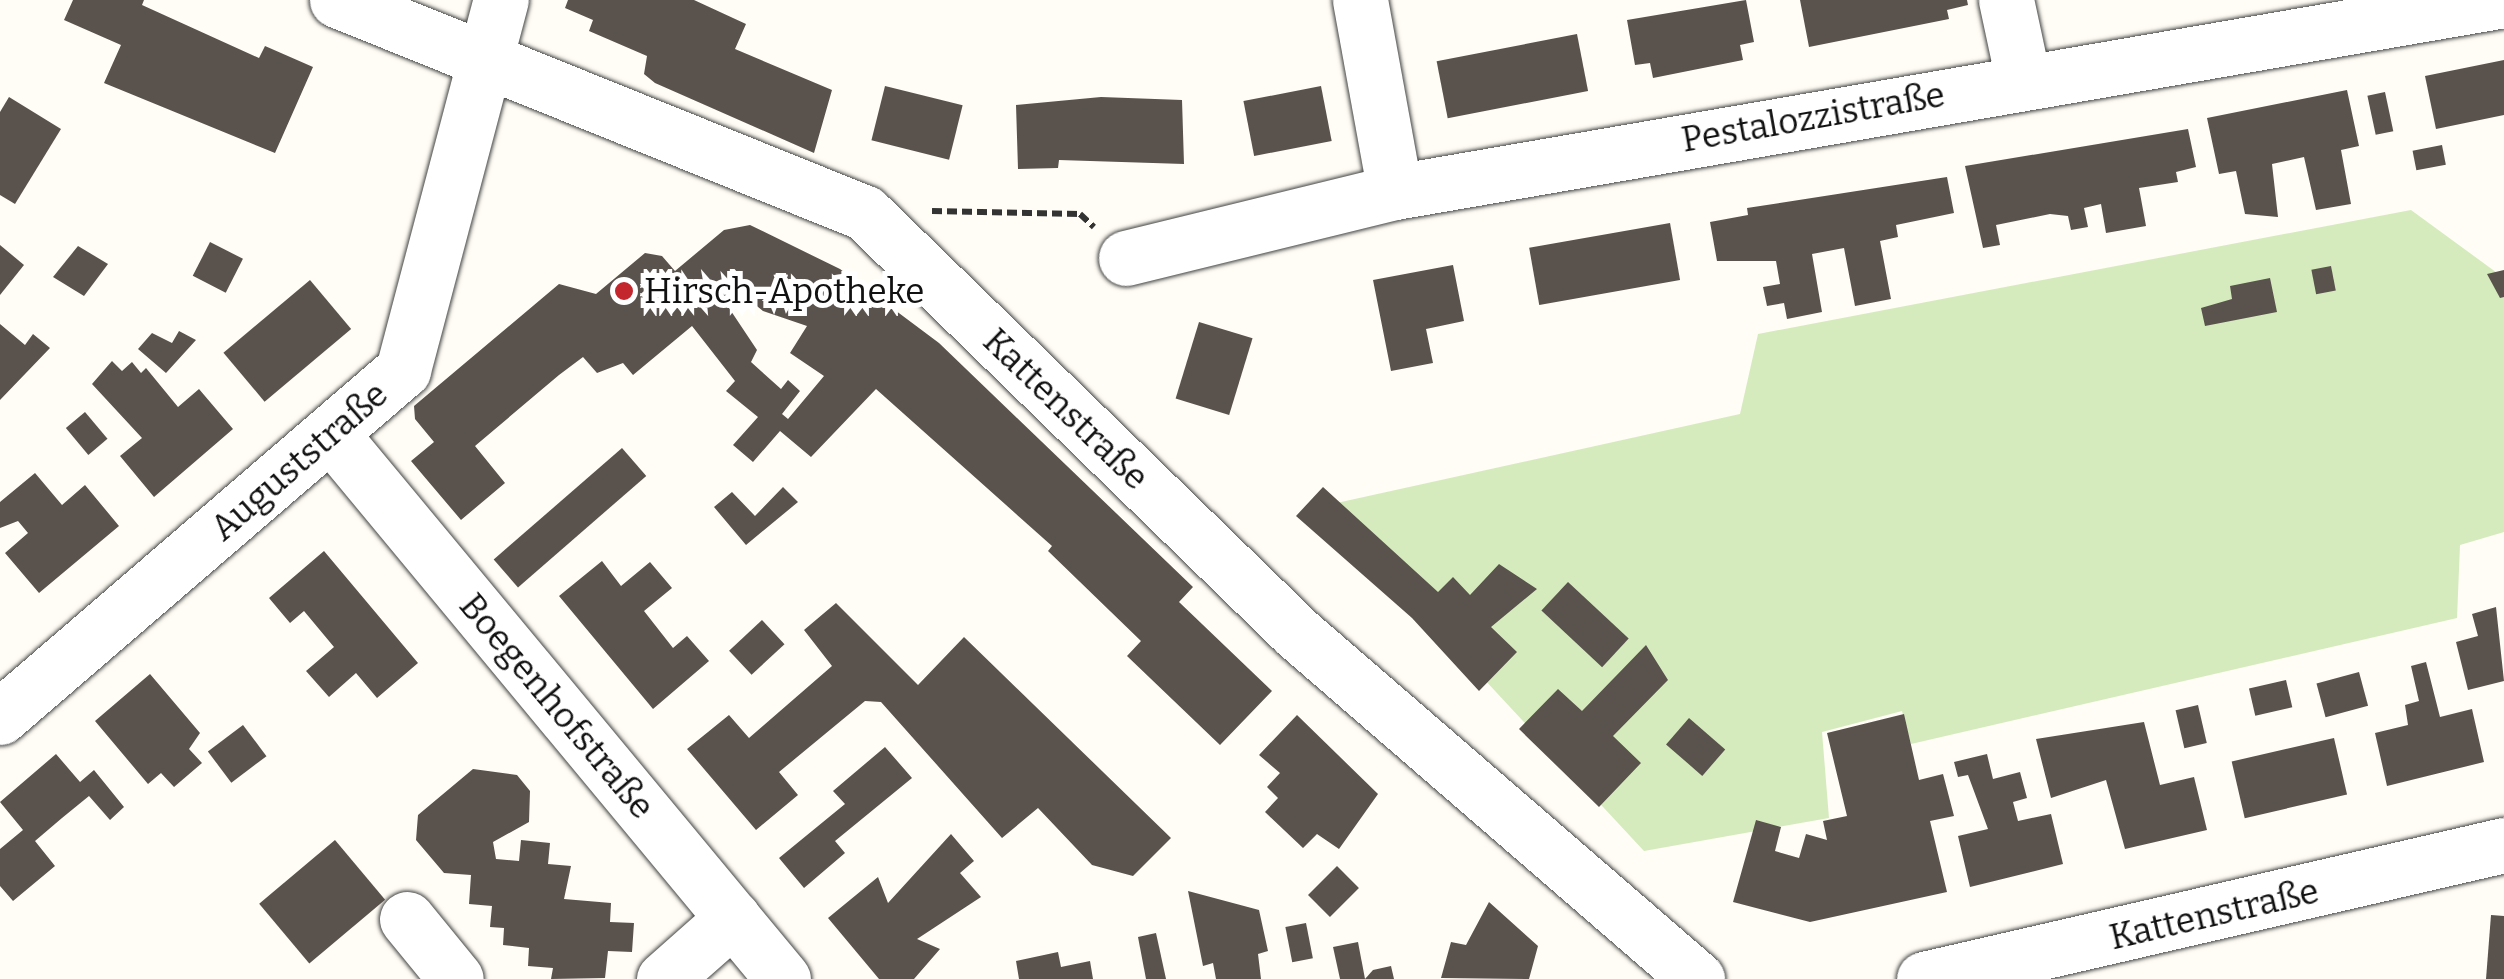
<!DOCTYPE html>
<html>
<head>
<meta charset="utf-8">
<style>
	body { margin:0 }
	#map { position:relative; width:2504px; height:979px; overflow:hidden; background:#fffdf5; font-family:Bitter,serif }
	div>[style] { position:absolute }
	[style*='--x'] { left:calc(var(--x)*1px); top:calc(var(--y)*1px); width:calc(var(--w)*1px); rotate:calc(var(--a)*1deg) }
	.green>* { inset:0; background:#d5ebbd }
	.building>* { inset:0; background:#5a524d; transform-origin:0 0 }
	.path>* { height:6px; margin-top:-3px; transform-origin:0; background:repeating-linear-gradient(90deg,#333 0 10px,transparent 0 15px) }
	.roads { filter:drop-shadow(0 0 2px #444) drop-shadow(0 0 2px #444) }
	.minor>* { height:55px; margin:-27.5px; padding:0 27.5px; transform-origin:27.5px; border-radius:27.5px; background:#fff }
	.dots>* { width:28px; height:28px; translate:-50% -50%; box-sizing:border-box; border:5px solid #fff; border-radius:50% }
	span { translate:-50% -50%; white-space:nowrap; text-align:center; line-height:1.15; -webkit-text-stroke:10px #fff; paint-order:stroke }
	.street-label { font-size:35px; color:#111 }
	.poi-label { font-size:35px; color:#111 }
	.left { translate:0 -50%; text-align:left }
</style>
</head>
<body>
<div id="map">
	<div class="green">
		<div style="clip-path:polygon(2411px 210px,2504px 278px,2504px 532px,2460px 545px,2457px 618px,1911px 744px,1902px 711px,1822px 732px,1829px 818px,1644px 851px,1323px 506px,1740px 414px,1758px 334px)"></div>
	</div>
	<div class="building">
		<div style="clip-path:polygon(73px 0,144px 0,142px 5px,259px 58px,265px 46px,313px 67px,275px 153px,104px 83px,121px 45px,64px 20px)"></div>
		<div style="clip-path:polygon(568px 0,694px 0,746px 24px,735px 49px,832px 90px,814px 153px,655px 83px,644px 74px,647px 56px,589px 31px,593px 20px,565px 8px)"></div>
		<div style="clip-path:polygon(1746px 0,1754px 42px,1740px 45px,1743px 60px,1653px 78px,1650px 63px,1635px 65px,1627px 20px)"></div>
		<div style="clip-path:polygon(1800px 0,1967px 0,1968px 5px,1947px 10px,1949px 19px,1809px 47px)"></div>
		<div style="left:1577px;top:34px;width:58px;height:143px;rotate:79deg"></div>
		<div style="clip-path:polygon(2504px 60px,2504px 115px,2436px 129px,2425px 76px)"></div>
		<div style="left:885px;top:86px;width:80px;height:56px;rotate:14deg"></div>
		<div style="left:1321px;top:86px;width:56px;height:79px;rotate:79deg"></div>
		<div style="clip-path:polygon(2347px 90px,2359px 146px,2341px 150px,2351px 204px,2316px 210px,2304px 157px,2272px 164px,2278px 217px,2245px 214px,2236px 171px,2219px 174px,2207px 118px)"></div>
		<div style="left:2385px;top:92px;width:40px;height:18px;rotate:78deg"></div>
		<div style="clip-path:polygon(9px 97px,61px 129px,15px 204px,0 195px,0 112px)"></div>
		<div style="clip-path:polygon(1101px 97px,1182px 100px,1184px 164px,1059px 160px,1058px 168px,1018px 169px,1016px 105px)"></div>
		<div style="clip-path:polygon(2188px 129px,2196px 167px,2176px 172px,2178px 182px,2139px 188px,2146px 226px,2106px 233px,2101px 204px,2084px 208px,2088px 227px,2071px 230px,2068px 216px,2050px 214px,1996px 225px,2000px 245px,1983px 248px,1965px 166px)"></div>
		<div style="left:2442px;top:145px;width:20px;height:30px;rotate:79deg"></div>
		<div style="clip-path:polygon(1947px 177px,1954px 213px,1896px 225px,1898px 237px,1880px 241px,1891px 299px,1855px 306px,1844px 248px,1812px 254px,1822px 312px,1787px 319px,1784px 303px,1767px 306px,1763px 287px,1780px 284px,1776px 261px,1717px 261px,1710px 222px,1748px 215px,1747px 208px)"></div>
		<div style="left:1670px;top:223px;width:58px;height:143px;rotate:80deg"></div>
		<div style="clip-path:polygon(evenodd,750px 225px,840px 269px,939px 343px,1193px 587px,1179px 602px,1272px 691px,1220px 745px,1127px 656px,1141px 641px,1048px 551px,1052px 546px,876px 389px,811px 457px,780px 431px,753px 462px,733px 445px,758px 417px,726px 391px,735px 381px,692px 326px,633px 375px,623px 363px,597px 373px,583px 357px,559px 375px,475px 446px,505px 483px,461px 520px,411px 461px,434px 442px,415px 419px,414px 406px,559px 284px,596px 294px,645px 253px,662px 256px,675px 271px,724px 230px,750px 225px,737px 290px,763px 311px,807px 326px,790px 353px,824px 376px,788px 419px,782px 414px,800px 391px,788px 380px,781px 389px,751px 362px,757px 350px,727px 305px,737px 290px)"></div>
		<div style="left:210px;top:242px;width:37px;height:38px;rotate:27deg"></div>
		<div style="clip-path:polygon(0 245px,24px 265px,0 295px)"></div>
		<div style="clip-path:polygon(78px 246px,108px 264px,84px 296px,53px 277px)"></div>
		<div style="clip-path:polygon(1453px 265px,1464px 321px,1426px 329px,1433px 363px,1391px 371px,1373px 280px)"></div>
		<div style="left:2331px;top:266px;width:25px;height:20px;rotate:79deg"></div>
		<div style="clip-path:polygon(2504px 270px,2504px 297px,2500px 298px,2487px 274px)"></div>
		<div style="clip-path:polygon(2270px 278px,2277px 312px,2205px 326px,2201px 308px,2232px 299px,2230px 286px)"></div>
		<div style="left:310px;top:280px;width:64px;height:113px;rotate:50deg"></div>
		<div style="left:1199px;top:322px;width:56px;height:80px;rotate:17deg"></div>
		<div style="clip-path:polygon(0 324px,25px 345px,33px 334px,50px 348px,0 400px)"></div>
		<div style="clip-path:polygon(179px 331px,196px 340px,166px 373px,138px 349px,152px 333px,172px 343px)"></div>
		<div style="clip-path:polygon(112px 361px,122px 371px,132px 362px,141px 373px,146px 368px,178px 407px,199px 389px,233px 429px,154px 497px,120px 456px,142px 438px,92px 384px)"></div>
		<div style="left:85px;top:412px;width:35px;height:25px;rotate:50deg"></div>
		<div style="left:622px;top:448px;width:37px;height:170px;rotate:49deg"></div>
		<div style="clip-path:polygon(35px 473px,62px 505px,85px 485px,119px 526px,39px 593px,5px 553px,28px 533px,18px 521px,0 528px,0 502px)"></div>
		<div style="clip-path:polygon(783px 487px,798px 502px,746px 545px,714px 507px,732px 492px,755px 516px)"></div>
		<div style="clip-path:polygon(1323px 487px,1438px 592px,1453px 577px,1470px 595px,1499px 564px,1537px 589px,1491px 627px,1517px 652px,1479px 691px,1412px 618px,1296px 516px)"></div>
		<div style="clip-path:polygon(324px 551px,418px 663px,377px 698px,356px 673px,329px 697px,306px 671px,334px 647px,304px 611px,290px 623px,269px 598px)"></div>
		<div style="clip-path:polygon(602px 561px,621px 586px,650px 562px,672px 588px,644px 611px,673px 648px,687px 636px,709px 661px,653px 709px,559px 596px)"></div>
		<div style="left:1568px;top:582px;width:83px;height:39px;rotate:43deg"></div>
		<div style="clip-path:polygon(836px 603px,918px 685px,964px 637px,1171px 838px,1133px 876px,1092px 865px,1038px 808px,1002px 838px,881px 702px,865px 701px,779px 772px,798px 795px,756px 830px,687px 749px,729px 715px,749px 738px,832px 666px,804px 630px)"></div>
		<div style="clip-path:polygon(2496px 607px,2504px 681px,2468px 690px,2456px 642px,2478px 636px,2472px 614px)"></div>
		<div style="left:762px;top:620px;width:33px;height:45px;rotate:47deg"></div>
		<div style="clip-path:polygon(1646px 645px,1668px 680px,1613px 736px,1641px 763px,1599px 807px,1519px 729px,1558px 689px,1582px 711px)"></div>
		<div style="clip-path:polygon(2426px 662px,2440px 717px,2472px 709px,2484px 762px,2387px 786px,2375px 733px,2408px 725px,2405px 705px,2419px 701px,2411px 666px)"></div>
		<div style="left:2359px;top:672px;width:35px;height:44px;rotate:75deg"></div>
		<div style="clip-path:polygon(150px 674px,200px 733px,189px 749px,202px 763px,174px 787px,161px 773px,148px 784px,95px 721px)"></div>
		<div style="left:2286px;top:680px;width:28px;height:38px;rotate:77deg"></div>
		<div style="left:2198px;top:705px;width:39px;height:23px;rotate:77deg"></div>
		<div style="clip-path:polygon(1904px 714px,1919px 780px,1943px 774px,1954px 816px,1930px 821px,1947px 892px,1810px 922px,1733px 902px,1756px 820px,1781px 827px,1775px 851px,1799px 858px,1806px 834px,1827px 840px,1823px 821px,1847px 816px,1827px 733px)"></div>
		<div style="clip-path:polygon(1297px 715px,1378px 794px,1339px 849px,1317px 834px,1303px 848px,1265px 812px,1278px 798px,1267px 787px,1280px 773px,1259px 755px)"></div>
		<div style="left:1689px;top:718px;width:48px;height:35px;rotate:41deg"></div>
		<div style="clip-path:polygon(2144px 722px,2160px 785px,2194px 777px,2207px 830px,2125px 849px,2106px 780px,2051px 798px,2036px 739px)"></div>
		<div style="left:243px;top:725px;width:39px;height:44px;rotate:53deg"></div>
		<div style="left:2334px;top:738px;width:58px;height:105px;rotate:77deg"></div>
		<div style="clip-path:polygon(885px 747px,912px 778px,835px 841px,845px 853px,804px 888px,779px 858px,845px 804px,833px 791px)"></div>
		<div style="clip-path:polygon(56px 754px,80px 782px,94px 770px,124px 807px,110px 820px,89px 796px,62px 818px,35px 841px,55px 866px,13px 901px,0 886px,0 849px,23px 830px,0 802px)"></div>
		<div style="clip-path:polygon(1987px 754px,1993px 779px,2020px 772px,2027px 798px,2013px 802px,2018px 821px,2051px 814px,2063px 864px,1970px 887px,1958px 836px,1988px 829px,1968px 775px,1958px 777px,1954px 762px)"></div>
		<div style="clip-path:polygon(473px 769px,517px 775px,530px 791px,529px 822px,493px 842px,496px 859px,519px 861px,521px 840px,550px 843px,548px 864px,571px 866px,564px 899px,611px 903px,610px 922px,634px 923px,632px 952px,608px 951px,605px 978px,551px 979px,553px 968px,528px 966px,529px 948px,503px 945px,504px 928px,490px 927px,492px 906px,469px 904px,471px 875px,444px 873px,416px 840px,418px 815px)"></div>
		<div style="clip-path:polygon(951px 834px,974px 861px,960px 873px,981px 897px,917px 939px,940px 949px,914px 979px,879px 979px,828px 918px,878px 877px,888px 903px)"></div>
		<div style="left:335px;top:840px;width:78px;height:99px;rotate:50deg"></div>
		<div style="left:1337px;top:866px;width:31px;height:41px;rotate:45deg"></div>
		<div style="clip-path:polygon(1188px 891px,1259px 910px,1268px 951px,1258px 954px,1261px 979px,1216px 979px,1213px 963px,1203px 966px)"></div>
		<div style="clip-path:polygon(1489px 902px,1538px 946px,1529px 979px,1441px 978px,1451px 942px,1466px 945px)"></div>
		<div style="clip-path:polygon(2491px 915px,2504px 916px,2504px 979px,2486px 979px)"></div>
		<div style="left:1306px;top:923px;width:36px;height:21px;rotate:79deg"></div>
		<div style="clip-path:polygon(1156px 933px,1166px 979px,1146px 979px,1138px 937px)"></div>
		<div style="clip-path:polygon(1358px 942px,1365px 979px,1340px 979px,1333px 947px)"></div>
		<div style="clip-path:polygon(1058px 952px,1061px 967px,1090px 961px,1093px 979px,1019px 979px,1016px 961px)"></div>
		<div style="clip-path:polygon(1391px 966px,1394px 979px,1365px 979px,1373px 970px)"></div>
	</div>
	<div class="path">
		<div style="--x:932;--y:211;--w:148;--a:1.2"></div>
		<div style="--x:1080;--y:214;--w:19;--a:43"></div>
	</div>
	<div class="roads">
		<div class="minor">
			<div style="--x:337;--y:0;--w:569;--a:21.97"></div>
			<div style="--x:865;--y:213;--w:603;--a:44.19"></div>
			<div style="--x:1297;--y:633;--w:529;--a:40.86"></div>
			<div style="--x:1360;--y:0;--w:195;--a:79.7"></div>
			<div style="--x:2006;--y:0;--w:81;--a:77.9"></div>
			<div style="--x:1126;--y:258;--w:277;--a:-13.8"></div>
			<div style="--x:1395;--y:192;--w:1125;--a:-9.82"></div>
			<div style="--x:331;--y:434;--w:708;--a:50.33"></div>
			<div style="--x:0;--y:717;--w:532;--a:-40.73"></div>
			<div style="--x:403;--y:370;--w:383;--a:-75.2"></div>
			<div style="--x:407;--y:919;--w:77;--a:50.8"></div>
			<div style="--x:664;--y:979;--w:92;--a:-41.5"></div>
			<div style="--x:1924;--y:979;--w:595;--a:-13.01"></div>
		</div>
	</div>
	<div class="dots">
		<div style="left:624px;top:291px;background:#c4262e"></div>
	</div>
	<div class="street-label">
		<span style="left:1813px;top:117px;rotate:-10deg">Pestalozzistraße</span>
		<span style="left:1066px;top:409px;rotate:44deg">Kattenstraße</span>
		<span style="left:299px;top:461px;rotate:-41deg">Auguststraße</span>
		<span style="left:557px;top:706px;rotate:50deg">Boegenhofstraße</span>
		<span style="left:2214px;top:914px;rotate:-13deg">Kattenstraße</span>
	</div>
	<div class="poi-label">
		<span class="left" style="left:644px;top:291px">Hirsch-Apotheke</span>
	</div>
</div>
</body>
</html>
